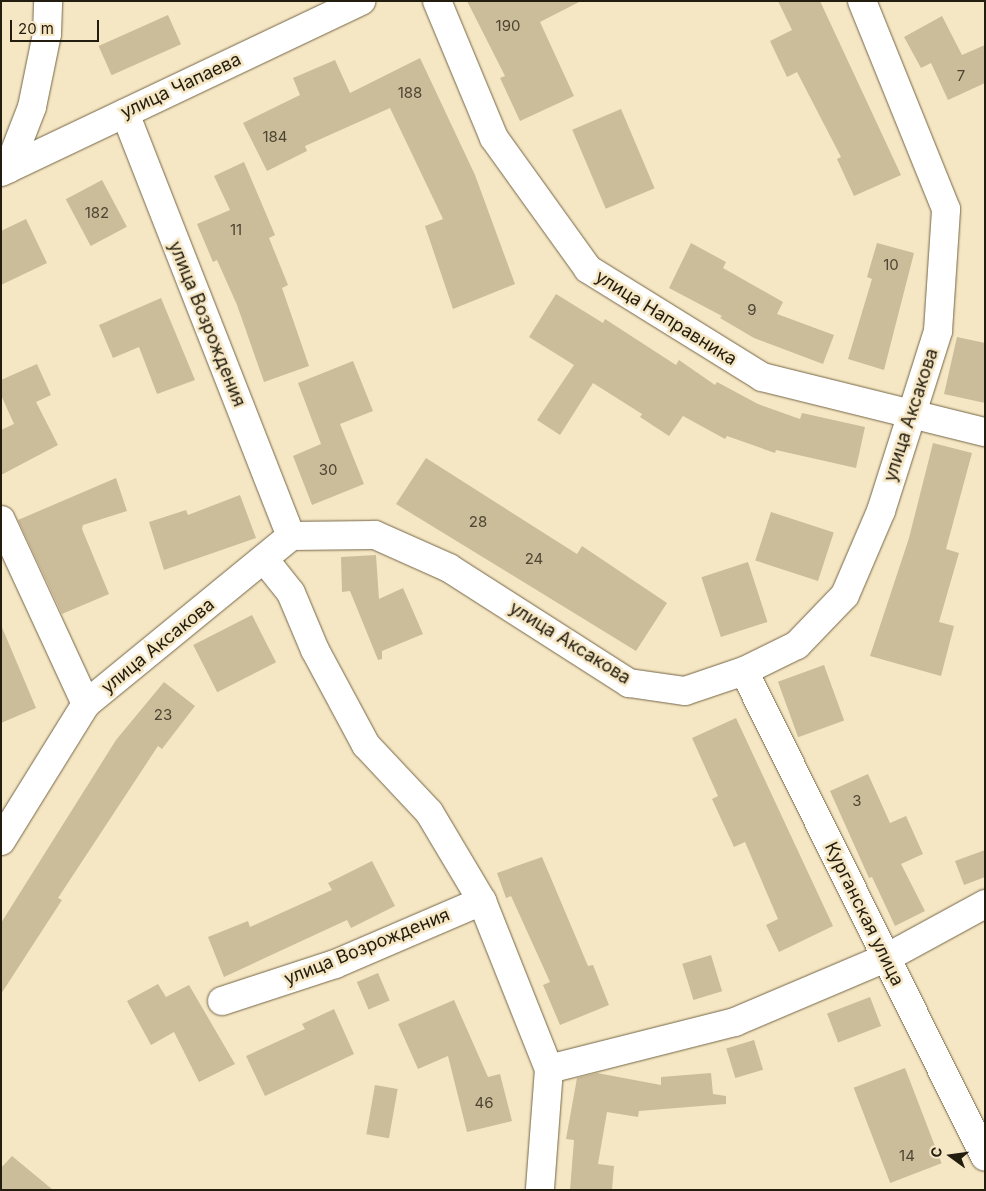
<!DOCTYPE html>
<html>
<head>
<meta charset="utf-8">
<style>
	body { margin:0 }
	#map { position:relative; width:986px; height:1191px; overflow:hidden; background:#f6e7c4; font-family:Inter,sans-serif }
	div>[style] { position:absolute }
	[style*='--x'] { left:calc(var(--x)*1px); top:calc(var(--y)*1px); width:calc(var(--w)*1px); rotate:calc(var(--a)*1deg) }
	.building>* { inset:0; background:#cbbc9a; transform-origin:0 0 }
	.roads { filter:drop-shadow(0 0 1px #746647) drop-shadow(0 0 1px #746647) }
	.minor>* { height:28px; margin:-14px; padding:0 14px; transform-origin:14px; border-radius:14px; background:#fff }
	span { translate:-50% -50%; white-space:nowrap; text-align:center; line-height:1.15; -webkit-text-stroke:5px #f6e7c4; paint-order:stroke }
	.number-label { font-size:15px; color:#4d4532 }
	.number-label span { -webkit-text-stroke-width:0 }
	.street-label { font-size:18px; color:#231d10 }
	.frame { position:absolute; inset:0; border:2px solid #231d10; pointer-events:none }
	.north { position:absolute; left:926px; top:1131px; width:50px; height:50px; -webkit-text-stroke:4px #f6e7c4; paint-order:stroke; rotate:284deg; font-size:14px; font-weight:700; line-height:20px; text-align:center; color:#231d10 }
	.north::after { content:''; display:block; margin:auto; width:18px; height:22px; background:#231d10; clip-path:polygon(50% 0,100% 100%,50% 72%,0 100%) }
	.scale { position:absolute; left:10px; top:20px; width:89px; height:22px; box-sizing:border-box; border:2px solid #231d10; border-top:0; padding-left:6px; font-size:15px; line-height:18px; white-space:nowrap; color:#231d10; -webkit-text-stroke:4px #f6e7c4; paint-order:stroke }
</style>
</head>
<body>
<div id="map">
	<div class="building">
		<div style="clip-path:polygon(467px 1px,581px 1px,540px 22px,574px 96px,520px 121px,500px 78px,505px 76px)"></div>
		<div style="clip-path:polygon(778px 1px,820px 1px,901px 175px,854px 196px,837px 159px,841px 157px,797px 72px,787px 77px,770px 41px,792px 30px)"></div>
		<div style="left:168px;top:15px;width:32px;height:76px;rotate:66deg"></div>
		<div style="clip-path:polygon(942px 16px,962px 55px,985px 45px,985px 83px,948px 100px,931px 63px,921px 68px,904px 37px)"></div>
		<div style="clip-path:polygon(420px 58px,475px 175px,515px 284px,453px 309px,425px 226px,443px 219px,390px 108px,305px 146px,307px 151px,267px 171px,243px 123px,300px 95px,293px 78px,335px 60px,350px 93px)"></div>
		<div style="left:621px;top:109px;width:86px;height:53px;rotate:67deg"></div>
		<div style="clip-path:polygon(244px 162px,275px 235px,269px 238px,288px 285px,282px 288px,309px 366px,264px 382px,237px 305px,217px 260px,213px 262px,197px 224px,230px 210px,214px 176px)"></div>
		<div style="left:102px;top:180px;width:53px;height:41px;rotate:62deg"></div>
		<div style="clip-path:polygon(26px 219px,47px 263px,1px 285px,1px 231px)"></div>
		<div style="clip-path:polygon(691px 243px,726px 262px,723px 268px,783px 302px,777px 314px,834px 335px,823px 364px,754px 338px,720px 318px,722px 316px,669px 288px)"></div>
		<div style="clip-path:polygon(877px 243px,914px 253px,884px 370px,848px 359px,872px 279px,867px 277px)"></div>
		<div style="clip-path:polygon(556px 294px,603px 323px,605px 319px,676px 365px,679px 360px,715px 385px,717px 382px,758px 404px,800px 419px,802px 413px,865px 427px,856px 468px,776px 450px,775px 453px,727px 436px,725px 439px,683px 416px,669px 436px,640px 417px,642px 414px,593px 383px,560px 435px,537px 420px,574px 365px,529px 337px)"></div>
		<div style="clip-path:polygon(161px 298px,195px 380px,157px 394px,139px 347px,113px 358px,99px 325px)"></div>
		<div style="clip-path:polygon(957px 337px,985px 343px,985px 403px,944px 394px)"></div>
		<div style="clip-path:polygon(353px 361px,373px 411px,340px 424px,364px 484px,312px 505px,293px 456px,321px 444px,298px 383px)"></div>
		<div style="clip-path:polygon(37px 364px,51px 395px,36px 402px,58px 445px,1px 475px,1px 430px,14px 424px,1px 395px,1px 380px)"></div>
		<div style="clip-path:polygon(933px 443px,972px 453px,946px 549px,959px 553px,939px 622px,954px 626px,941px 676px,870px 656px,909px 538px)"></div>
		<div style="clip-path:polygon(426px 458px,577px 554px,582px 546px,667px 603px,636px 651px,396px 504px)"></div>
		<div style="clip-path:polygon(116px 478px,127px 511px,83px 525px,82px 529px,109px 594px,62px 614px,18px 520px)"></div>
		<div style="clip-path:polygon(240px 495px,256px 538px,164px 570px,149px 522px,186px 510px,188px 515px)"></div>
		<div style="left:771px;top:512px;width:66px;height:51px;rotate:18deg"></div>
		<div style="clip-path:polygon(376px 555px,379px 599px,403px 588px,423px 634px,382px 651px,382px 659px,378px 660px,350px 591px,342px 592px,341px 557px)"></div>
		<div style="left:748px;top:562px;width:63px;height:49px;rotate:72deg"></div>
		<div style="left:252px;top:615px;width:53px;height:66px;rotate:63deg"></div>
		<div style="clip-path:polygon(1px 625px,36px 708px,1px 723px)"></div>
		<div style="left:824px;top:665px;width:59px;height:49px;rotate:70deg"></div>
		<div style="clip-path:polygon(164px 682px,195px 706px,162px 749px,158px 746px,58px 898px,62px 900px,1px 994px,1px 923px,116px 740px)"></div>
		<div style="clip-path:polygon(736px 718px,833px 926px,779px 952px,766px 925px,778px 919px,745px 842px,734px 847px,712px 799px,718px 796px,692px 738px)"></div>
		<div style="clip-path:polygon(868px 774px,890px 823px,906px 816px,923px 854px,901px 864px,925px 911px,895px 926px,872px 877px,869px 878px,830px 791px)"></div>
		<div style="clip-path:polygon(985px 850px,985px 877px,964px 885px,955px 861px)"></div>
		<div style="clip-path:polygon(542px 857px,588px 966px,593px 965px,609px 1005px,560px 1025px,543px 985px,550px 982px,511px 896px,506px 898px,497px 873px)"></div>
		<div style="clip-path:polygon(372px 861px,395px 906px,351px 928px,347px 920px,224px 977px,208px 937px,248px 921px,250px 927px,332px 890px,328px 883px)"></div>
		<div style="left:711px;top:955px;width:38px;height:30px;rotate:73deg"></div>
		<div style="left:378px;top:973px;width:30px;height:23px;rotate:67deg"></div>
		<div style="clip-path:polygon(158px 984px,166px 997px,189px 985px,235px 1064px,199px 1082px,174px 1032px,151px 1045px,127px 1001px)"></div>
		<div style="left:870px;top:997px;width:31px;height:46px;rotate:69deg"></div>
		<div style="clip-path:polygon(454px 1000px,488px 1077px,500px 1074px,512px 1121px,467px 1132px,448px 1056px,418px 1069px,398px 1024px)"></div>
		<div style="clip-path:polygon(334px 1009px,354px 1054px,265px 1096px,246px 1056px,305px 1029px,302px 1024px)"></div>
		<div style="left:754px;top:1040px;width:31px;height:29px;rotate:73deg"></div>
		<div style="left:905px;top:1068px;width:102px;height:55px;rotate:69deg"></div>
		<div style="clip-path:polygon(597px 1073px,661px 1085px,661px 1077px,711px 1073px,713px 1094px,726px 1096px,726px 1104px,639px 1111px,638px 1117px,607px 1112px,598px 1164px,614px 1166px,612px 1190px,570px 1190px,574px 1140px,566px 1139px,577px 1078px)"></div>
		<div style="left:375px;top:1085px;width:23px;height:50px;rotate:10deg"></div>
		<div style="clip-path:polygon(12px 1156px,53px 1190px,1px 1190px,1px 1168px)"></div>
	</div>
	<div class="roads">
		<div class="minor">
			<div style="--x:437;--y:1;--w:148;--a:67.4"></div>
			<div style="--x:494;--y:138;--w:161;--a:54.3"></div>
			<div style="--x:588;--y:269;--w:205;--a:31.8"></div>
			<div style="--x:762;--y:377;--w:230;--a:13.9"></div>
			<div style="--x:125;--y:113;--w:454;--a:68.6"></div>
			<div style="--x:8;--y:169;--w:66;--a:-68.8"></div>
			<div style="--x:32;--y:107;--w:75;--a:-78.4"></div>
			<div style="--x:47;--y:34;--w:33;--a:-88"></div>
			<div style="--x:1;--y:172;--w:399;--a:-25.4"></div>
			<div style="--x:1;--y:520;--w:203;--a:65.2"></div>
			<div style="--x:264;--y:559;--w:43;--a:51.5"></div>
			<div style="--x:291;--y:593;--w:62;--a:67.2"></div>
			<div style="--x:315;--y:650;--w:108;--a:61.8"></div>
			<div style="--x:366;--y:745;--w:92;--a:46.8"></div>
			<div style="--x:429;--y:812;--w:104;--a:59.2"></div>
			<div style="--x:482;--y:901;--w:181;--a:68.3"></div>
			<div style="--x:549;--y:1069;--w:121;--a:94.3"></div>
			<div style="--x:744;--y:671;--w:542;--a:63.62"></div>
			<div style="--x:1;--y:841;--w:161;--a:-58.2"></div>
			<div style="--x:86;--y:704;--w:265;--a:-39.3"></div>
			<div style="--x:291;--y:536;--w:84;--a:-0.7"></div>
			<div style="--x:375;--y:535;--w:81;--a:24"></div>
			<div style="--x:449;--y:568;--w:214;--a:32.6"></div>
			<div style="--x:629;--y:683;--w:57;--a:8.1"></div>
			<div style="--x:685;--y:691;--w:62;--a:-18.7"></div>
			<div style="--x:744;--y:671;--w:59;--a:-26.1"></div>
			<div style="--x:797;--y:645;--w:69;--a:-46.2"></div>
			<div style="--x:845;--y:595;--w:91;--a:-66.8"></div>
			<div style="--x:881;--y:511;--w:189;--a:-72.4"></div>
			<div style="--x:938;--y:331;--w:122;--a:-86.2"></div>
			<div style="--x:946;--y:209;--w:224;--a:-112"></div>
			<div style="--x:222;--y:1001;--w:119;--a:-18.1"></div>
			<div style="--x:335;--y:964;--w:160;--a:-23.2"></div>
			<div style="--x:549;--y:1069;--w:192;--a:-14.2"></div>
			<div style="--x:735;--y:1022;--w:164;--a:-23"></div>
			<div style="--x:886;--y:958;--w:113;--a:-28.6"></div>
		</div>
	</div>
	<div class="number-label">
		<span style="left:508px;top:26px">190</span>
		<span style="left:961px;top:76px">7</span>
		<span style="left:410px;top:93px">188</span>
		<span style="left:275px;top:137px">184</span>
		<span style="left:97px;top:213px">182</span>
		<span style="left:236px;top:230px">11</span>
		<span style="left:891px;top:265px">10</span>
		<span style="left:752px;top:310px">9</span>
		<span style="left:328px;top:470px">30</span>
		<span style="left:478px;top:522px">28</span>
		<span style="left:534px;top:559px">24</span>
		<span style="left:163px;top:715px">23</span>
		<span style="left:857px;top:801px">3</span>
		<span style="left:484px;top:1103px">46</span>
		<span style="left:907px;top:1156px">14</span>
	</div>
	<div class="street-label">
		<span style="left:181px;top:86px;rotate:-25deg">улица Чапаева</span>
		<span style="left:666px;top:318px;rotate:32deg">улица Направника</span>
		<span style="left:207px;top:324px;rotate:68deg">улица Возрождения</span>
		<span style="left:911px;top:415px;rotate:-72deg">улица Аксакова</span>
		<span style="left:570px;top:643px;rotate:32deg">улица Аксакова</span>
		<span style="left:158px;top:646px;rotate:-39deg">улица Аксакова</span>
		<span style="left:864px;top:914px;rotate:64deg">Курганская улица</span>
		<span style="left:367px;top:947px;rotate:-22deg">улица Возрождения</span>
	</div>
	<div class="frame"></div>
	<div class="north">С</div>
	<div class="scale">20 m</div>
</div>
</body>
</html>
